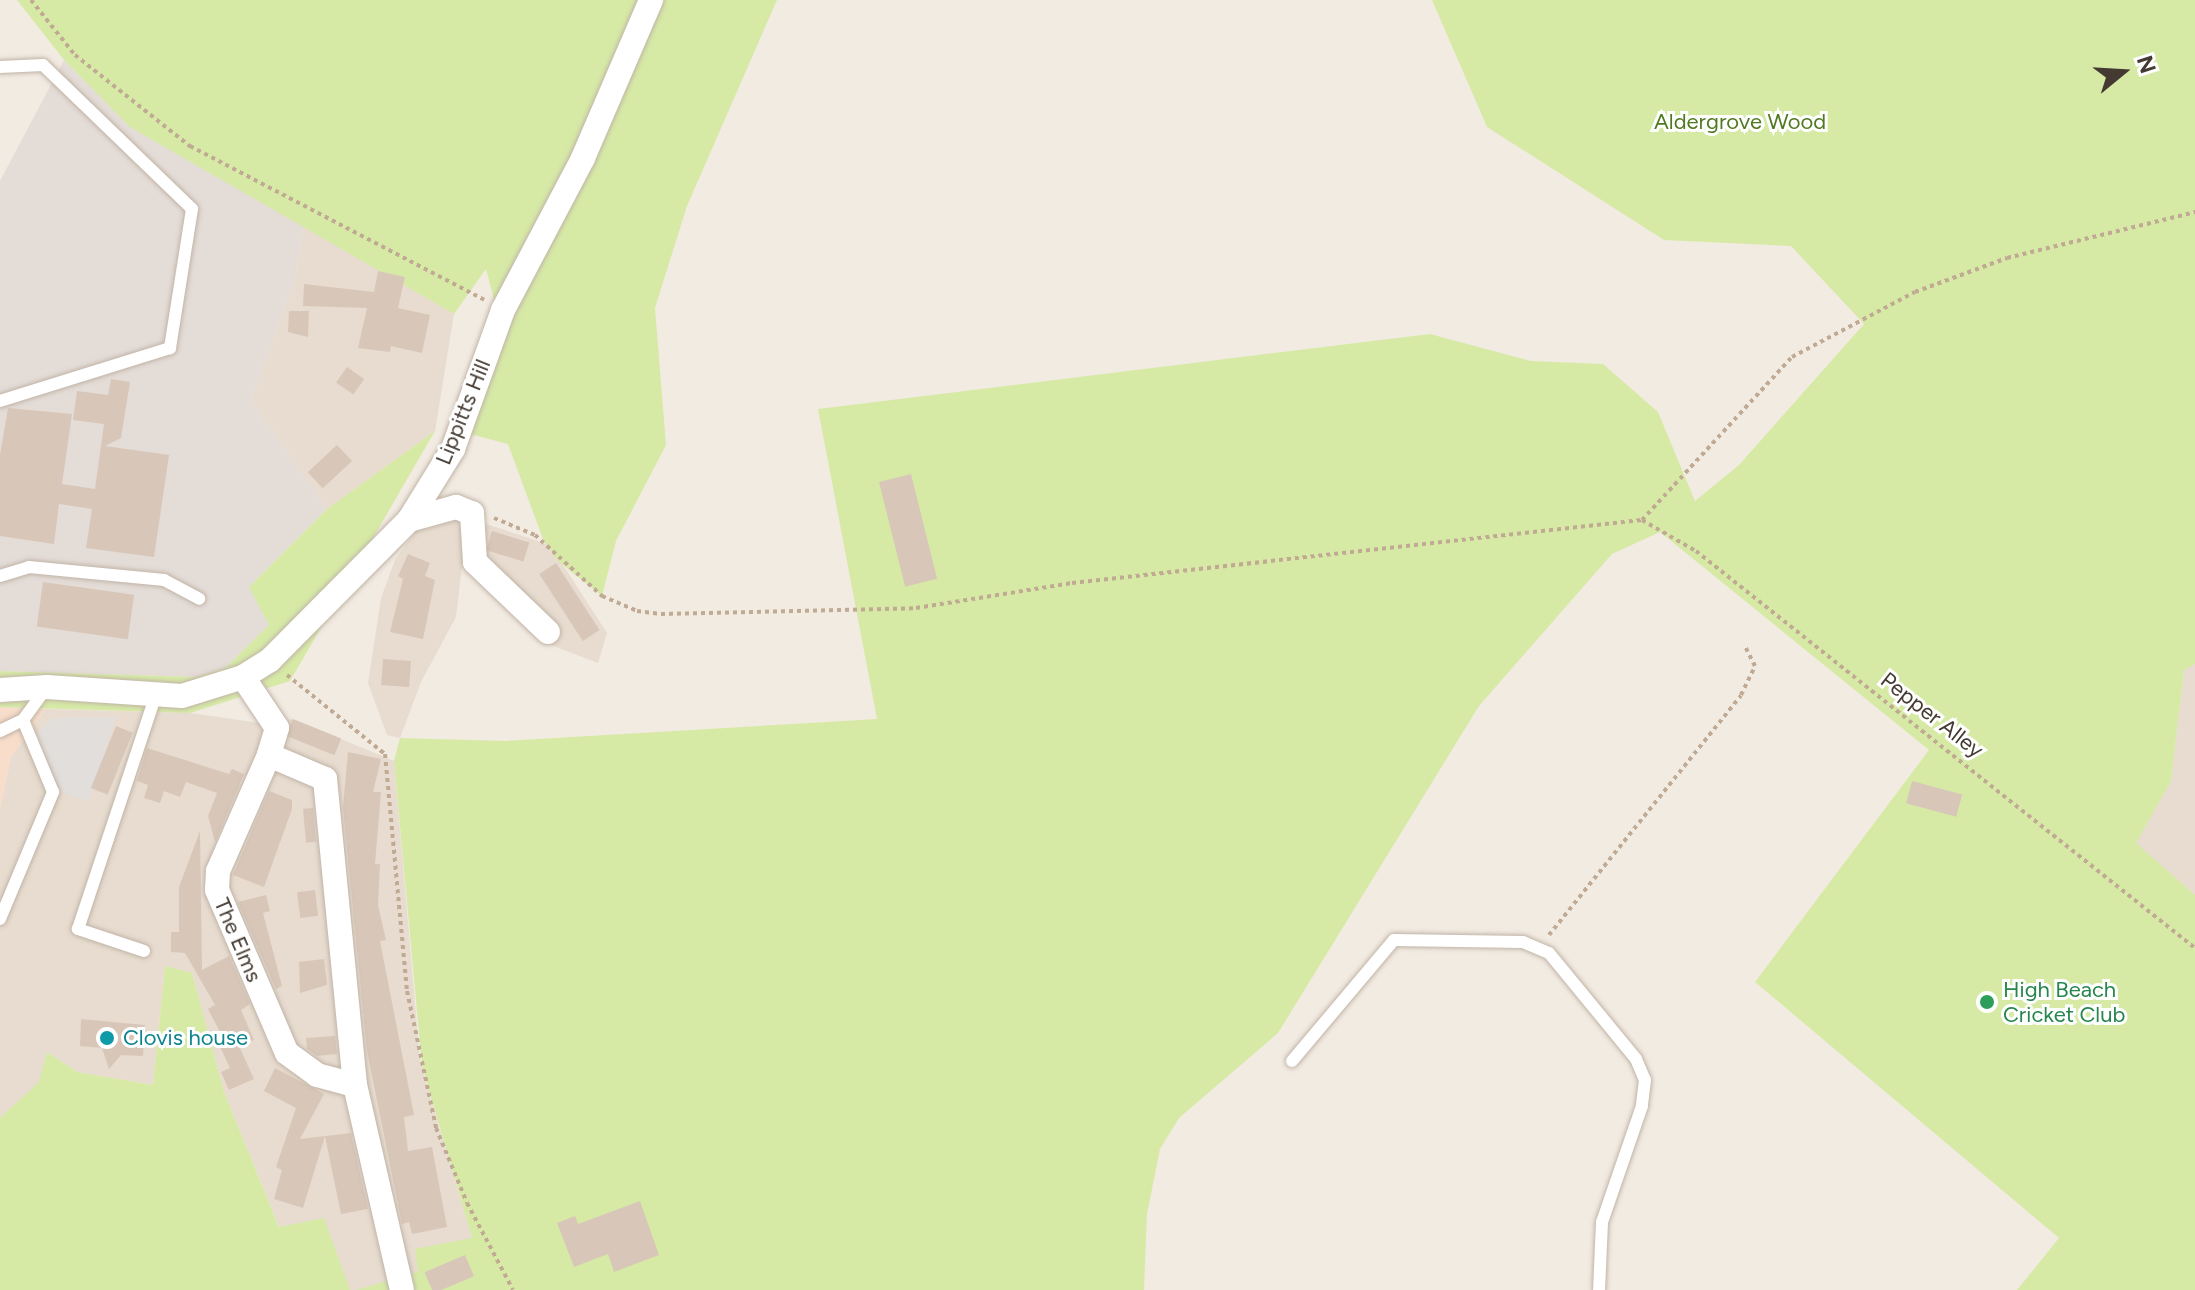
<!DOCTYPE html>
<html>
<head>
<meta charset="utf-8">
<style>
	body { margin:0 }
	#map { position:relative; width:2195px; height:1290px; overflow:hidden; background:#f2ebe2; font-family:Figtree,sans-serif }
	div>[style] { position:absolute }
	[style*='--x'] { left:calc(var(--x)*1px); top:calc(var(--y)*1px); width:calc(var(--w)*1px); rotate:calc(var(--a)*1deg) }
	.residential>* { inset:0; background:#e7dccf }
	.commercial>* { inset:0; background:#f7ddca }
	.industrial>* { inset:0; background:#e4dcd7 }
	.green>* { inset:0; background:#d6eaa6 }
	.parking>* { inset:0; background:#e2dedb }
	.building>* { inset:0; background:#d8c7b9; transform-origin:0 0 }
	.path>* { height:4px; margin-top:-2px; transform-origin:0; background:repeating-linear-gradient(90deg,#c1aa94 0 4px,transparent 0 8px) }
	.roads { filter:drop-shadow(0 0 2px #c1b4a7) drop-shadow(0 0 2px #c1b4a7) }
	.lane>* { height:12px; margin:-6px; padding:0 6px; transform-origin:6px; border-radius:6px; background:#fff }
	.street>* { height:24px; margin:-12px; padding:0 12px; transform-origin:12px; border-radius:12px; background:#fff }
	.dots>* { width:22px; height:22px; translate:-50% -50%; box-sizing:border-box; border:4px solid #fff; border-radius:50% }
	span { translate:-50% -50%; white-space:nowrap; text-align:center; line-height:1.15; -webkit-text-stroke:6px #fff; paint-order:stroke }
	.park-label { font-size:22px; color:#517922 }
	.street-label { font-size:22px; color:#443a32 }
	.leisure-label { font-size:22px; color:#27864d }
	.left { translate:0 -50%; text-align:left }
	.culture-label { font-size:22px; color:#0d838f }
	.north { position:absolute; left:2083px; top:32px; width:80px; height:80px; -webkit-text-stroke:6px #fff; paint-order:stroke; rotate:72deg; font-size:22px; font-weight:700; line-height:32px; text-align:center; color:#443a32 }
	.north::after { content:''; display:block; margin:auto; width:28px; height:36px; background:#443a32; clip-path:polygon(50% 0,100% 100%,50% 72%,0 100%) }
</style>
</head>
<body>
<div id="map">
	<div class="residential">
		<div style="clip-path:polygon(304px 226px,454px 314px,435px 431px,327px 509px,251px 400px,295px 279px)"></div>
		<div style="clip-path:polygon(459px 516px,467px 524px,456px 617px,421px 682px,400px 738px,387px 735px,368px 683px,381px 598px,395px 560px,426px 517px)"></div>
		<div style="clip-path:polygon(483px 523px,550px 545px,607px 633px,598px 663px,538px 640px,553px 620px,486px 566px)"></div>
		<div style="clip-path:polygon(2195px 662px,2195px 934px,2120px 863px,2171px 781px,2184px 670px)"></div>
		<div style="clip-path:polygon(46px 709px,190px 713px,266px 724px,293px 719px,394px 761px,420px 1061px,472px 1238px,500px 1290px,305px 1290px,224px 1092px,192px 973px,165px 966px,153px 1085px,77px 1072px,47px 1052px,40px 1082px,0 1118px,0 809px,11px 757px)"></div>
	</div>
	<div class="commercial">
		<div style="clip-path:polygon(0 707px,46px 709px,11px 757px,0 809px)"></div>
	</div>
	<div class="industrial">
		<div style="clip-path:polygon(64px 60px,131px 127px,304px 226px,295px 279px,251px 400px,327px 509px,250px 586px,269px 625px,225px 668px,197px 677px,0 671px,0 181px)"></div>
	</div>
	<div class="green">
		<div style="clip-path:polygon(17px 0,777px 0,687px 206px,655px 308px,666px 445px,616px 541px,602px 596px,558px 561px,543px 539px,508px 444px,455px 430px,505px 341px,486px 269px,454px 314px,130px 127px,64px 60px)"></div>
		<div style="clip-path:polygon(1432px 0,2195px 0,2195px 664px,2184px 670px,2171px 781px,2136px 843px,2195px 895px,2195px 1290px,2017px 1290px,2059px 1238px,1755px 982px,1929px 750px,1660px 532px,1612px 554px,1479px 706px,1278px 1033px,1179px 1118px,1160px 1149px,1147px 1214px,1144px 1290px,356px 1290px,418px 1272px,415px 1249px,472px 1238px,422px 1066px,394px 761px,400px 738px,505px 741px,877px 719px,818px 409px,1430px 334px,1531px 361px,1603px 364px,1658px 412px,1695px 501px,1739px 465px,1864px 324px,1791px 246px,1664px 240px,1487px 127px)"></div>
		<div style="clip-path:polygon(435px 431px,290px 681px,190px 713px,0 707px,0 671px,197px 677px,225px 668px,269px 625px,249px 587px,327px 509px)"></div>
		<div style="clip-path:polygon(165px 966px,192px 973px,224px 1092px,279px 1227px,324px 1218px,350px 1290px,0 1290px,0 1118px,39px 1082px,47px 1052px,77px 1072px,153px 1085px)"></div>
	</div>
	<div class="parking">
		<div style="clip-path:polygon(116px 717px,88px 801px,59px 791px,36px 735px,53px 718px)"></div>
	</div>
	<div class="building">
		<div style="clip-path:polygon(378px 271px,405px 277px,398px 308px,430px 315px,422px 353px,391px 346px,390px 352px,358px 348px,367px 308px,303px 306px,304px 284px,374px 292px)"></div>
		<div style="clip-path:polygon(289px 311px,309px 311px,308px 337px,288px 332px)"></div>
		<div style="left:347px;top:367px;width:21px;height:19px;rotate:35deg"></div>
		<div style="clip-path:polygon(111px 379px,130px 382px,121px 438px,105px 446px,169px 455px,154px 557px,86px 548px,92px 509px,59px 504px,54px 544px,0 536px,0 455px,8px 408px,72px 414px,62px 484px,95px 489px,104px 424px,73px 420px,77px 391px,108px 395px)"></div>
		<div style="left:337px;top:445px;width:22px;height:40px;rotate:47deg"></div>
		<div style="left:911px;top:474px;width:108px;height:33px;rotate:76deg"></div>
		<div style="left:492px;top:531px;width:39px;height:20px;rotate:17deg"></div>
		<div style="clip-path:polygon(408px 554px,430px 563px,425px 576px,435px 580px,423px 639px,390px 632px,403px 579px,398px 576px)"></div>
		<div style="left:556px;top:563px;width:80px;height:20px;rotate:57deg"></div>
		<div style="left:43px;top:582px;width:92px;height:45px;rotate:8deg"></div>
		<div style="left:383px;top:659px;width:28px;height:26px;rotate:4deg"></div>
		<div style="left:293px;top:719px;width:52px;height:18px;rotate:22deg"></div>
		<div style="left:116px;top:726px;width:18px;height:67px;rotate:22deg"></div>
		<div style="clip-path:polygon(147px 748px,229px 774px,232px 769px,244px 774px,215px 842px,208px 816px,217px 793px,186px 782px,180px 797px,164px 791px,160px 803px,144px 798px,148px 785px,137px 781px)"></div>
		<div style="clip-path:polygon(348px 752px,381px 759px,373px 792px,381px 792px,375px 864px,380px 864px,378px 905px,386px 940px,380px 941px,414px 1115px,404px 1117px,408px 1151px,432px 1147px,447px 1227px,412px 1234px,409px 1222px,402px 1224px,367px 1051px,343px 807px)"></div>
		<div style="left:1912px;top:781px;width:52px;height:23px;rotate:15deg"></div>
		<div style="clip-path:polygon(269px 791px,292px 800px,292px 809px,264px 887px,233px 875px)"></div>
		<div style="left:313px;top:808px;width:34px;height:10px;rotate:85deg"></div>
		<div style="clip-path:polygon(200px 831px,202px 970px,229px 956px,250px 1004px,241px 1010px,254px 1040px,239px 1046px,254px 1079px,229px 1090px,221px 1072px,230px 1068px,214px 1034px,222px 1036px,208px 1009px,215px 1005px,185px 953px,171px 952px,171px 932px,179px 932px,179px 887px)"></div>
		<div style="left:315px;top:890px;width:26px;height:18px;rotate:83deg"></div>
		<div style="clip-path:polygon(266px 895px,270px 911px,263px 913px,282px 986px,276px 989px,238px 902px)"></div>
		<div style="clip-path:polygon(324px 959px,327px 985px,300px 993px,299px 962px)"></div>
		<div style="clip-path:polygon(81px 1019px,145px 1025px,143px 1056px,121px 1055px,109px 1069px,102px 1048px,80px 1046px)"></div>
		<div style="clip-path:polygon(335px 1036px,337px 1054px,317px 1056px,307px 1049px,306px 1038px)"></div>
		<div style="clip-path:polygon(275px 1068px,324px 1094px,300px 1139px,351px 1133px,368px 1209px,341px 1214px,325px 1136px,303px 1208px,274px 1199px,282px 1170px,276px 1167px,296px 1108px,264px 1091px)"></div>
		<div style="clip-path:polygon(640px 1201px,659px 1255px,614px 1272px,608px 1254px,574px 1267px,557px 1223px,575px 1216px,578px 1224px)"></div>
		<div style="left:465px;top:1255px;width:23px;height:44px;rotate:67deg"></div>
	</div>
	<div class="path">
		<div style="--x:31;--y:0;--w:70;--a:51.3"></div>
		<div style="--x:75;--y:55;--w:147;--a:38.4"></div>
		<div style="--x:190;--y:146;--w:332;--a:27.6"></div>
		<div style="--x:494;--y:518;--w:44;--a:22.5"></div>
		<div style="--x:535;--y:535;--w:91;--a:42.3"></div>
		<div style="--x:602;--y:596;--w:38;--a:23"></div>
		<div style="--x:637;--y:611;--w:24;--a:7"></div>
		<div style="--x:661;--y:614;--w:255;--a:-1.3"></div>
		<div style="--x:916;--y:608;--w:158;--a:-9.1"></div>
		<div style="--x:1072;--y:583;--w:573;--a:-6.31"></div>
		<div style="--x:1642;--y:520;--w:222;--a:-47.4"></div>
		<div style="--x:1792;--y:357;--w:139;--a:-27.9"></div>
		<div style="--x:1915;--y:292;--w:98;--a:-20.3"></div>
		<div style="--x:2007;--y:258;--w:194;--a:-13.7"></div>
		<div style="--x:1642;--y:520;--w:62;--a:29.9"></div>
		<div style="--x:1696;--y:551;--w:638;--a:38.51"></div>
		<div style="--x:287;--y:675;--w:126;--a:38.9"></div>
		<div style="--x:385;--y:754;--w:238;--a:84.7"></div>
		<div style="--x:407;--y:991;--w:140;--a:78"></div>
		<div style="--x:436;--y:1128;--w:81;--a:67.5"></div>
		<div style="--x:467;--y:1203;--w:98;--a:62.1"></div>
		<div style="--x:1549;--y:935;--w:307;--a:-51.3"></div>
		<div style="--x:1741;--y:695;--w:32;--a:-64"></div>
		<div style="--x:1755;--y:666;--w:22;--a:-117"></div>
	</div>
	<div class="roads">
		<div class="lane">
			<div style="--x:0;--y:67;--w:43;--a:-2.7"></div>
			<div style="--x:43;--y:65;--w:207;--a:44"></div>
			<div style="--x:192;--y:209;--w:141;--a:99"></div>
			<div style="--x:170;--y:348;--w:178;--a:162.7"></div>
			<div style="--x:0;--y:576;--w:30;--a:-17"></div>
			<div style="--x:29;--y:567;--w:136;--a:5.5"></div>
			<div style="--x:164;--y:580;--w:40;--a:28"></div>
			<div style="--x:0;--y:731;--w:25;--a:-26"></div>
			<div style="--x:23;--y:720;--w:39;--a:-54"></div>
			<div style="--x:0;--y:919;--w:138;--a:-67.3"></div>
			<div style="--x:53;--y:792;--w:78;--a:-112.6"></div>
			<div style="--x:144;--y:951;--w:70;--a:-161.6"></div>
			<div style="--x:78;--y:929;--w:248;--a:-71.6"></div>
			<div style="--x:1292;--y:1061;--w:158;--a:-49.9"></div>
			<div style="--x:1394;--y:940;--w:129;--a:0.9"></div>
			<div style="--x:1523;--y:942;--w:28;--a:23"></div>
			<div style="--x:1549;--y:953;--w:137;--a:50.6"></div>
			<div style="--x:1636;--y:1059;--w:23;--a:67"></div>
			<div style="--x:1645;--y:1080;--w:26;--a:97"></div>
			<div style="--x:1642;--y:1106;--w:123;--a:109"></div>
			<div style="--x:1602;--y:1222;--w:68;--a:92.5"></div>
		</div>
		<div class="street">
			<div style="--x:409;--y:520;--w:49;--a:-15.5"></div>
			<div style="--x:456;--y:507;--w:17;--a:21"></div>
			<div style="--x:472;--y:513;--w:49;--a:86.5"></div>
			<div style="--x:475;--y:562;--w:101;--a:43.8"></div>
			<div style="--x:243;--y:677;--w:61;--a:56.3"></div>
			<div style="--x:277;--y:728;--w:28;--a:107"></div>
			<div style="--x:269;--y:755;--w:61;--a:23.2"></div>
			<div style="--x:325;--y:779;--w:307;--a:84.4"></div>
			<div style="--x:355;--y:1085;--w:210;--a:77.1"></div>
			<div style="--x:0;--y:690;--w:47;--a:-3.7"></div>
			<div style="--x:47;--y:687;--w:135;--a:3.8"></div>
			<div style="--x:182;--y:696;--w:64;--a:-17.3"></div>
			<div style="--x:243;--y:677;--w:32;--a:-32"></div>
			<div style="--x:270;--y:660;--w:197;--a:-45.2"></div>
			<div style="--x:409;--y:520;--w:84;--a:-58.2"></div>
			<div style="--x:453;--y:449;--w:148;--a:-70.2"></div>
			<div style="--x:503;--y:310;--w:172;--a:-62.2"></div>
			<div style="--x:583;--y:158;--w:172;--a:-66.7"></div>
			<div style="--x:269;--y:755;--w:127;--a:113.7"></div>
			<div style="--x:218;--y:871;--w:19;--a:93"></div>
			<div style="--x:217;--y:890;--w:177;--a:66.8"></div>
			<div style="--x:287;--y:1053;--w:37;--a:36"></div>
			<div style="--x:317;--y:1075;--w:39;--a:15"></div>
		</div>
	</div>
	<div class="dots">
		<div style="left:1987px;top:1002px;background:#2e9e5b"></div>
		<div style="left:107px;top:1038px;background:#0f9aa8"></div>
	</div>
	<div class="park-label">
		<span style="left:1740px;top:122px">Aldergrove Wood</span>
	</div>
	<div class="street-label">
		<span style="left:463px;top:412px;rotate:-68deg">Lippitts Hill</span>
		<span style="left:1932px;top:715px;rotate:38deg">Pepper Alley</span>
		<span style="left:238px;top:940px;rotate:67deg">The Elms</span>
	</div>
	<div class="leisure-label">
		<span class="left" style="left:2003px;top:1002px">High Beach<br>Cricket Club</span>
	</div>
	<div class="culture-label">
		<span class="left" style="left:123px;top:1038px">Clovis house</span>
	</div>
	<div class="north">N</div>
</div>
</body>
</html>
